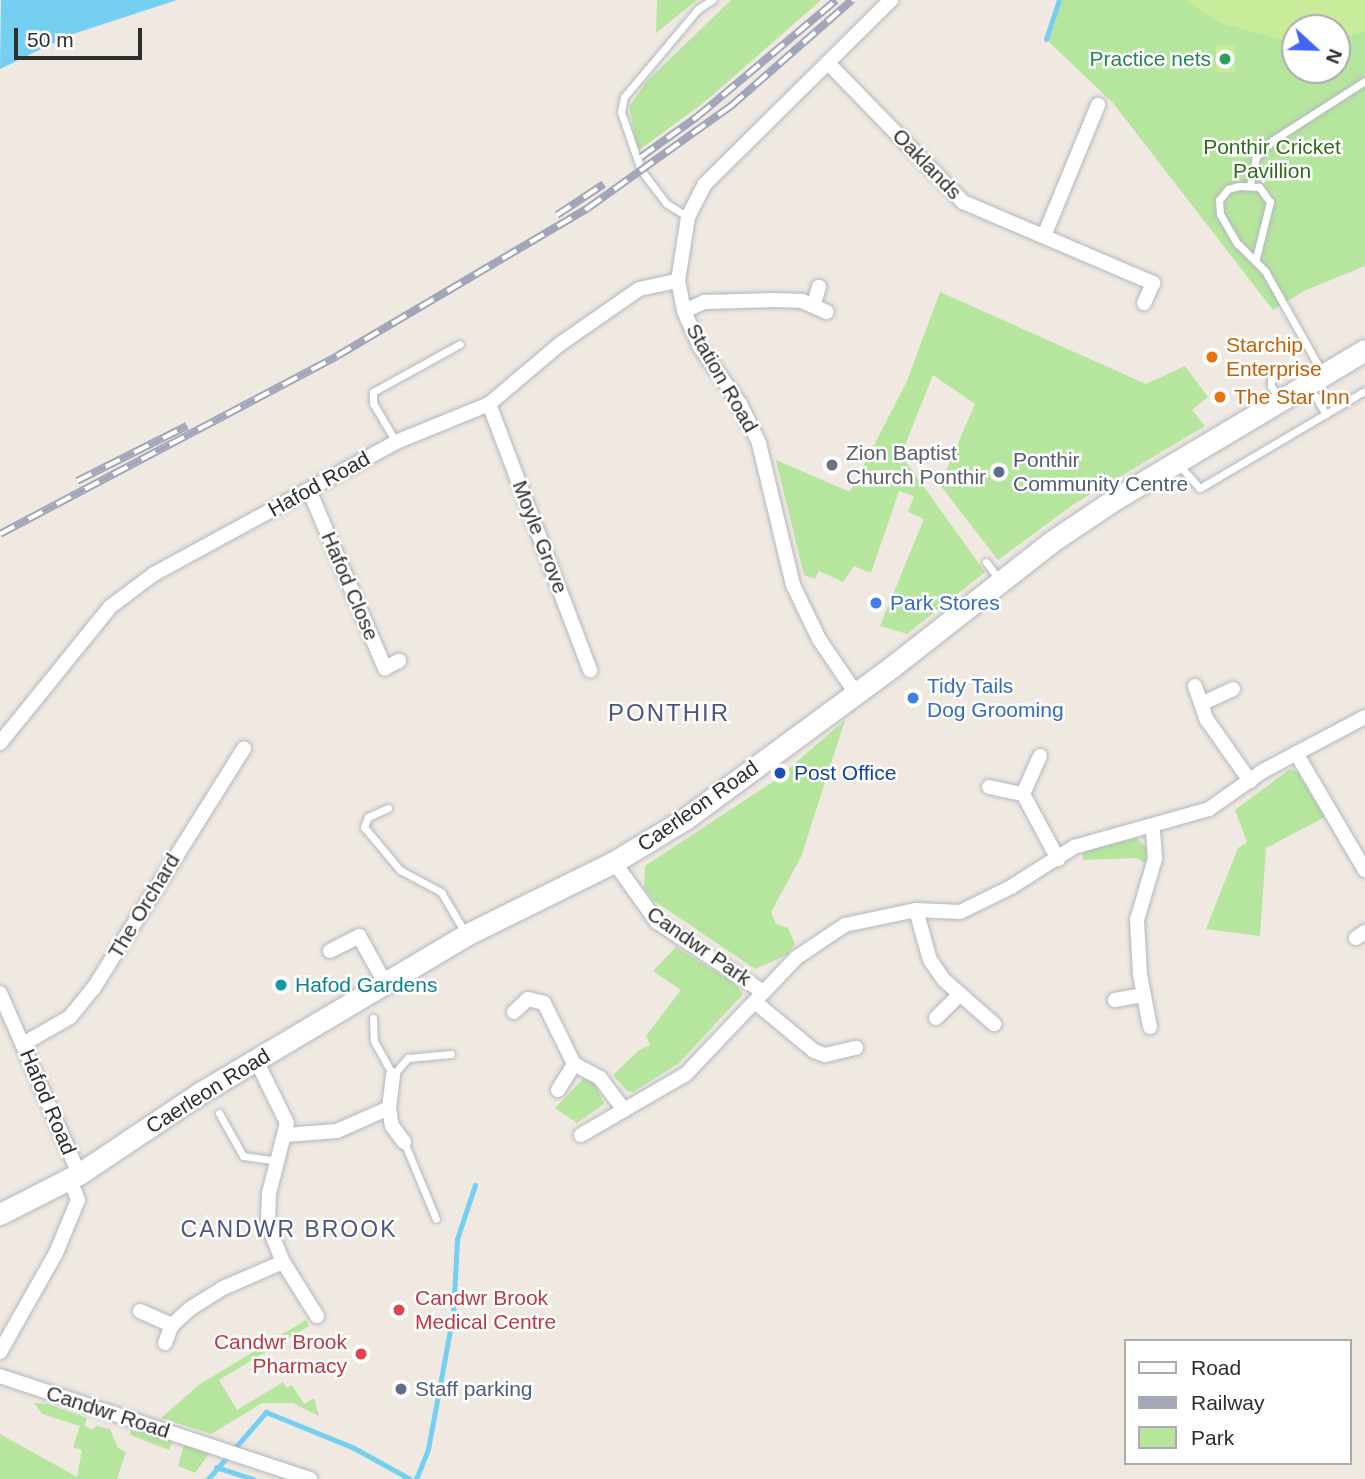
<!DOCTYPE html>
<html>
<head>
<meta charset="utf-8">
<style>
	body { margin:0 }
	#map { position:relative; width:1365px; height:1479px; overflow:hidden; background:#efe9e1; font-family:Arial,sans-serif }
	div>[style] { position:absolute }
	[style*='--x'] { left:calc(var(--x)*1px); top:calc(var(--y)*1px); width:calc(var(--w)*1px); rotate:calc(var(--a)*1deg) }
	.green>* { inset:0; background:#b6e59e }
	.pitch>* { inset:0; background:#c9ec9a; transform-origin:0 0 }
	.water>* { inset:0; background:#75cff0 }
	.stream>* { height:5px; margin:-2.5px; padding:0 2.5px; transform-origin:2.5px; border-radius:2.5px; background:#75cff0 }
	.roads { filter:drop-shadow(0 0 2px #b4b7c1) drop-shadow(0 0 2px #b4b7c1) }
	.lane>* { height:7px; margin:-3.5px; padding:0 3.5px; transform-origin:3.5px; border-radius:3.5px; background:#fff }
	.street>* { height:14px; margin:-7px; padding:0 7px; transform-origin:7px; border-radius:7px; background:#fff }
	.secondary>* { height:21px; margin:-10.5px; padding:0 10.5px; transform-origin:10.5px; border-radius:10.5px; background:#fff }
	.rail>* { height:8px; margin-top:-4px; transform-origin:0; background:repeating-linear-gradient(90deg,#fff 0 16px,#a3a6b8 0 32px); box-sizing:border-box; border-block:2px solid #a3a6b8 }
	.dots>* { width:19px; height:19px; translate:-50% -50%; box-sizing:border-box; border:4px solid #fff; border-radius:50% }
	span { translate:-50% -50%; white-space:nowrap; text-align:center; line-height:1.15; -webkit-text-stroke:5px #fff; paint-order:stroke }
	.leisure-label { font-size:21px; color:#27864d }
	.right { translate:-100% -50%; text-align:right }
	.park-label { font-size:21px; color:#2c6e1b }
	.street-label { font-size:21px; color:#2e2e2e }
	.food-label { font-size:21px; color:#c56008 }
	.left { translate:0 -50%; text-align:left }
	.worship-label { font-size:21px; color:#5b616d }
	.service-label { font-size:21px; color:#4e5e75 }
	.shop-label { font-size:21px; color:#366cbe }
	.transit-label { font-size:21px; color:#164399 }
	.culture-label { font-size:21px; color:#0d838f }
	.health-label { font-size:21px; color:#be3a42 }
	.neighbourhood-label { font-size:23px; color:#4d5680; letter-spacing:2px }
	.quarter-label { font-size:24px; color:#4d5680; letter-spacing:2px }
	.legend { position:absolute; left:1124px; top:1339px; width:228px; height:126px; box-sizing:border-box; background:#fff; border:2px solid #ababab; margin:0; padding:9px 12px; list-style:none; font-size:21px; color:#2e2e2e }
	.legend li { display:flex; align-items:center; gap:14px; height:35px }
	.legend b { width:35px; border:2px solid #ababab }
	.north { position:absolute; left:1281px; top:14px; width:70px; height:70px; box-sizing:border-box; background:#fff; border:2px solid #ababab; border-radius:50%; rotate:112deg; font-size:19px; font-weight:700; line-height:28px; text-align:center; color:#2e2e2e }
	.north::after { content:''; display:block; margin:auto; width:24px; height:32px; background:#4264fb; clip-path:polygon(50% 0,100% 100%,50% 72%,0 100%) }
	.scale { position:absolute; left:14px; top:28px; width:128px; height:32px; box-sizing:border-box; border:4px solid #2e2e2e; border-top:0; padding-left:9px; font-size:21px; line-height:24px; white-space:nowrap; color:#2e2e2e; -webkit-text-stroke:5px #fff; paint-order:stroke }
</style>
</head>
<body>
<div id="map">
	<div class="green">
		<div style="clip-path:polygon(657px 0,697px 0,656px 33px)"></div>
		<div style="clip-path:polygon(731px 0,821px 0,707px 100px,638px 151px,629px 107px,647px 81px)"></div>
		<div style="clip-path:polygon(evenodd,1059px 0,1365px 0,1365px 266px,1306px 290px,1273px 310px,1113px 103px,1046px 39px,1059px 0,1295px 28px,1337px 28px,1337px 70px,1295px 70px,1295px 28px)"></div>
		<div style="clip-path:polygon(940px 292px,1146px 384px,1185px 366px,1208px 397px,1192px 410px,1205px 426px,1074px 504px,998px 560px,940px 485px,975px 404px,933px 375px,901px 455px,985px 572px,907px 634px,880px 626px,924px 519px,908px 512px,914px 496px,899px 491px,871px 573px,854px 566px,843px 582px,819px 571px,815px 579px,804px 575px,776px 460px,850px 492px,907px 381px)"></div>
		<div style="clip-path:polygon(845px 720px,801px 857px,771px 912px,776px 924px,788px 928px,795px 944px,787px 955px,755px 969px,653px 900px,644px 888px,645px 866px,777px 779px)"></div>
		<div style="clip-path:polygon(1290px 769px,1298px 772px,1325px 817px,1266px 848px,1260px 936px,1206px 929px,1238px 848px,1247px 842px,1235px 810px)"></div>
		<div style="clip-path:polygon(1136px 838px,1147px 848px,1145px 863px,1136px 858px,1083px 860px,1083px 851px)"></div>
		<div style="clip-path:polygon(676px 947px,734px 983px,743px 994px,679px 1063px,633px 1092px,627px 1091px,613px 1075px,639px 1050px,650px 1045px,646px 1036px,681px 990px,653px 971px)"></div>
		<div style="clip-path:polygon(584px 1078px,595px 1084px,604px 1104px,577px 1123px,555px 1108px)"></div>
		<div style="clip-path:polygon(306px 1320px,309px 1326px,219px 1380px,237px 1410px,283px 1382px,287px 1388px,292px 1385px,304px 1404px,314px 1398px,319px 1416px,293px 1403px,262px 1403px,211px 1434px,161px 1418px,200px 1384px)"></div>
		<div style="clip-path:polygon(34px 1403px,48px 1404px,87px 1418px,84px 1426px,93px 1430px,96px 1426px,110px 1429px,118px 1448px,126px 1452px,117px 1479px,0 1479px,0 1434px,77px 1477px,82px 1450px,73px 1447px,80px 1426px,42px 1414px)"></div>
		<div style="clip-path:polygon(131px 1425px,173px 1440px,169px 1450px,130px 1435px)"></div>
		<div style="clip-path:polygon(184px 1444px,209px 1454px,195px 1473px,178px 1466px)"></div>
	</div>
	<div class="pitch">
		<div style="clip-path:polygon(1185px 0,1365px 0,1365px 32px,1337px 40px,1337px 28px,1295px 28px,1295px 41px,1282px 40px,1218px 22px)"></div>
		<div style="left:1216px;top:45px;width:19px;height:27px"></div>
	</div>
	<div class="water">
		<div style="clip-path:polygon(177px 0,70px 35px,0 69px,1px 0)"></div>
	</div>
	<div class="stream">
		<div style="--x:1046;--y:39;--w:41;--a:-71.6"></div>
		<div style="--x:216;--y:1467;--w:39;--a:18"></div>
		<div style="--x:208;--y:1479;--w:89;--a:-49.1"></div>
		<div style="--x:266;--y:1412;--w:95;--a:22.2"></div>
		<div style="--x:354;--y:1448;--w:64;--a:29"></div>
		<div style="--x:416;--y:1479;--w:32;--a:-68"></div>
		<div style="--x:428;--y:1449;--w:137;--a:-79.5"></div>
		<div style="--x:453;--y:1314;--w:75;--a:-86.9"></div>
		<div style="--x:457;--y:1239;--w:57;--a:-71.6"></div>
	</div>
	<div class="roads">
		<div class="lane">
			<div style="--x:1250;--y:185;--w:29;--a:-78"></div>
			<div style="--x:1256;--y:157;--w:24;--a:-45"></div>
			<div style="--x:1273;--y:140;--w:109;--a:-32.7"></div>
			<div style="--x:688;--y:217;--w:26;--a:-148"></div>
			<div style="--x:666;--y:203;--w:41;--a:-127.1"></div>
			<div style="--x:641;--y:170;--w:61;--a:-109"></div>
			<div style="--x:621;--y:112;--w:15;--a:-79"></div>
			<div style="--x:624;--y:97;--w:115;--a:-49.9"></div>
			<div style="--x:698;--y:9;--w:17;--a:-33"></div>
			<div style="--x:1256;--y:258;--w:58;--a:-76"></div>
			<div style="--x:1270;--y:202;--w:19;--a:-126"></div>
			<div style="--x:1259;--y:187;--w:20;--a:-177"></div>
			<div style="--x:1239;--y:186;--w:11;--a:165"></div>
			<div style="--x:1228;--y:189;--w:14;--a:129"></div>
			<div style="--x:1219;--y:200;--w:14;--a:86"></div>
			<div style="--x:1220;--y:214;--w:34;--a:60"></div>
			<div style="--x:1237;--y:243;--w:40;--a:45"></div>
			<div style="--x:1265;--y:271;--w:116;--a:60.6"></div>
			<div style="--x:1271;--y:373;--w:13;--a:90"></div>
			<div style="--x:1271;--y:386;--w:14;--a:56"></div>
			<div style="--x:1309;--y:386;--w:33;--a:59"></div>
			<div style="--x:396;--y:442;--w:45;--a:-120.5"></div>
			<div style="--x:373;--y:403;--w:11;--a:-90"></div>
			<div style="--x:373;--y:392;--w:99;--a:-28.9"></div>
			<div style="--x:1179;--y:465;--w:31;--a:48"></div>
			<div style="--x:1200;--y:488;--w:191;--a:-30.5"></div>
			<div style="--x:986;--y:562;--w:21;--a:53"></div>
			<div style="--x:388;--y:808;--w:22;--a:156"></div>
			<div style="--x:368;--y:817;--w:11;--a:112"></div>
			<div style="--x:364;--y:827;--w:56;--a:50.1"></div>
			<div style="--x:400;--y:870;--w:47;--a:28.2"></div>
			<div style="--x:441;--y:892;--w:49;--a:59.2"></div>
			<div style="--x:373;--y:1018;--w:23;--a:88"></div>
			<div style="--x:374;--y:1041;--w:39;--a:61"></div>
			<div style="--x:393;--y:1075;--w:23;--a:-49"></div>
			<div style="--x:408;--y:1058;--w:43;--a:-5.3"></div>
			<div style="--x:219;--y:1113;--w:49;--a:60.8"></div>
			<div style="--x:243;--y:1156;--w:35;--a:8"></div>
			<div style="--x:404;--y:1142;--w:83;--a:67.4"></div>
		</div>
		<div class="street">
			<div style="--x:828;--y:63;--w:194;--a:45.8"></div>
			<div style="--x:963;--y:202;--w:207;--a:23.1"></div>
			<div style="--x:1153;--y:283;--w:22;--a:114"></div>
			<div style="--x:1044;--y:236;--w:142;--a:-67.6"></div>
			<div style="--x:814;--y:304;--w:18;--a:-74"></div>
			<div style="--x:684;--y:311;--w:22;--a:-24"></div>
			<div style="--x:704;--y:302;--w:71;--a:-1.6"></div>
			<div style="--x:775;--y:300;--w:27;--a:2"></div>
			<div style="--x:802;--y:301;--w:27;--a:24"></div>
			<div style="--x:489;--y:404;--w:285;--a:69.2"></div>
			<div style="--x:309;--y:490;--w:194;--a:66.9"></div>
			<div style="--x:385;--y:668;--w:16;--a:-27"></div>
			<div style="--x:1195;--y:686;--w:36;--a:71"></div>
			<div style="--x:1207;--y:720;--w:75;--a:54.8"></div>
			<div style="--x:855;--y:692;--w:64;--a:-124.2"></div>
			<div style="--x:819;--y:639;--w:60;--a:-115.7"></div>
			<div style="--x:793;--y:585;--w:146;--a:-103.5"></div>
			<div style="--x:759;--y:443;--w:43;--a:-116"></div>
			<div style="--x:740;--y:404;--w:70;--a:-125.1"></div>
			<div style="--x:700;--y:347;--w:39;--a:-114"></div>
			<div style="--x:684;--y:311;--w:31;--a:-101"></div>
			<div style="--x:678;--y:281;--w:65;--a:-81.1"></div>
			<div style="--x:688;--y:217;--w:37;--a:-63"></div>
			<div style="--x:705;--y:184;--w:262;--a:-44.7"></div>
			<div style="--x:1203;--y:703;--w:33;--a:-25"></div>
			<div style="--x:0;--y:743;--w:175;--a:-51"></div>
			<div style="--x:110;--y:607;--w:55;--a:-36.9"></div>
			<div style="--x:154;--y:574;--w:276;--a:-28.6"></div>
			<div style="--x:396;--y:442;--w:100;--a:-22.2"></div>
			<div style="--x:489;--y:404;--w:93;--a:-40.2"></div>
			<div style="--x:560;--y:344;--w:96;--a:-34.8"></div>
			<div style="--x:639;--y:289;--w:40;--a:-12"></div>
			<div style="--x:1296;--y:753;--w:136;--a:59.5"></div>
			<div style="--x:1040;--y:756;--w:42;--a:114.1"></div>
			<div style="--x:1023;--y:794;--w:74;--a:61.7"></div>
			<div style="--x:989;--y:787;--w:35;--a:12"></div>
			<div style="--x:614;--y:862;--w:74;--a:54.4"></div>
			<div style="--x:657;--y:922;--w:127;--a:33.4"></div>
			<div style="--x:916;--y:910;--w:52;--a:74.4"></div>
			<div style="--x:930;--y:960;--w:24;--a:55"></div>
			<div style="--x:944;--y:980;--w:67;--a:41.3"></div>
			<div style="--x:1356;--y:938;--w:11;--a:-34"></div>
			<div style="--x:330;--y:951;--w:33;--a:-27"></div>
			<div style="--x:359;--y:936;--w:54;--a:61"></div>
			<div style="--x:0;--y:993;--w:197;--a:66.4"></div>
			<div style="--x:1115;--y:1000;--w:29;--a:-10"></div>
			<div style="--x:755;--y:1002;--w:77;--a:39.7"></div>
			<div style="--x:814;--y:1051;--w:12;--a:20"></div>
			<div style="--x:825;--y:1055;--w:32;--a:-13"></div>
			<div style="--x:514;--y:1012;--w:19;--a:-43"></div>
			<div style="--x:528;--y:999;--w:16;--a:14"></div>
			<div style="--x:544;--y:1003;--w:68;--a:63.8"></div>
			<div style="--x:574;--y:1064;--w:30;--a:28"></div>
			<div style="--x:600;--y:1078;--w:40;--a:53"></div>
			<div style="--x:624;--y:1110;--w:72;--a:-30.1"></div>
			<div style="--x:686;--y:1074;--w:160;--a:-46.5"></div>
			<div style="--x:796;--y:958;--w:59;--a:-34"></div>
			<div style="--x:845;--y:925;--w:73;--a:-11.9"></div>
			<div style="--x:916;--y:910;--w:44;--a:2.6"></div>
			<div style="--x:960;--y:912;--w:57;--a:-26.1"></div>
			<div style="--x:1011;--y:887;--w:75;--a:-32.4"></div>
			<div style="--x:1074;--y:847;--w:140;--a:-15.7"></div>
			<div style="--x:1209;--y:809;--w:66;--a:-35.1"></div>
			<div style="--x:1263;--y:771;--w:115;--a:-27.9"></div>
			<div style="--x:936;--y:1018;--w:34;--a:-45"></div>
			<div style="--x:1150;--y:1027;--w:54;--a:-100.7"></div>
			<div style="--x:1140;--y:974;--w:54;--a:-93.2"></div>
			<div style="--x:1137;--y:920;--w:64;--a:-73.6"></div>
			<div style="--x:1155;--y:859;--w:31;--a:-94"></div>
			<div style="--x:23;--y:1044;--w:54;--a:-29.9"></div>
			<div style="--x:70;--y:1017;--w:36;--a:-51"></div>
			<div style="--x:93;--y:989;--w:284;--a:-57.9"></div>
			<div style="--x:256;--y:1060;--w:70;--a:63.8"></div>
			<div style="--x:287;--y:1123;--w:72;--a:104.4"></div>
			<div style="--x:269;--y:1193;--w:32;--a:92"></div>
			<div style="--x:268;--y:1225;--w:40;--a:68"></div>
			<div style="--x:283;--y:1262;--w:64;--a:57.8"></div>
			<div style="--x:558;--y:1090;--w:31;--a:-58"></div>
			<div style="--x:389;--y:1108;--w:18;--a:81"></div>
			<div style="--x:392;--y:1126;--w:20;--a:53"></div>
			<div style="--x:286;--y:1135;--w:51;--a:-4.5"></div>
			<div style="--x:337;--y:1131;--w:57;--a:-23.9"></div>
			<div style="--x:389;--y:1108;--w:33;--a:-83"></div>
			<div style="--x:581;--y:1135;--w:50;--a:-30.2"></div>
			<div style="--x:140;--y:1311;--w:35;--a:24"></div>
			<div style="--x:165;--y:1343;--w:19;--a:-69"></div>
			<div style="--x:172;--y:1325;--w:25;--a:-42"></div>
			<div style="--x:191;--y:1308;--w:38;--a:-32"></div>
			<div style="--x:223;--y:1288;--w:65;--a:-23.4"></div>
			<div style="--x:0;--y:1352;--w:114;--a:-60.5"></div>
			<div style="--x:56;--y:1253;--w:57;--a:-67.5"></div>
			<div style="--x:78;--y:1200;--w:22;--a:-111"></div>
			<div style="--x:0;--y:1376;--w:327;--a:18.4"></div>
		</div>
		<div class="secondary">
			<div style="--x:0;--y:1214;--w:89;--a:-26.9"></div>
			<div style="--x:79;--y:1174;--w:146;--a:-33.8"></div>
			<div style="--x:200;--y:1093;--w:309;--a:-30.7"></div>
			<div style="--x:466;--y:935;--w:165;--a:-26.3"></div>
			<div style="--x:614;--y:862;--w:83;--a:-31.2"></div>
			<div style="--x:685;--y:819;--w:258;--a:-36.3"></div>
			<div style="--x:893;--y:666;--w:201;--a:-38.1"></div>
			<div style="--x:1051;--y:542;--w:77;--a:-33.9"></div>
			<div style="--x:1115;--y:499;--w:291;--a:-30.8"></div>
		</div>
	</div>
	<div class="rail">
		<div style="--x:641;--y:157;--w:70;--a:-35.7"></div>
		<div style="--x:698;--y:116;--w:180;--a:-40"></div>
		<div style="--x:557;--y:215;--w:56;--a:-33.4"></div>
		<div style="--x:77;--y:481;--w:123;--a:-26.6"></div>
		<div style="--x:0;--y:534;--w:381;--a:-27.8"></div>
		<div style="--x:337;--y:356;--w:291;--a:-30.5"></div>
		<div style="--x:588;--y:208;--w:176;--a:-35.5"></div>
		<div style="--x:731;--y:106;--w:161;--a:-41.2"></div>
	</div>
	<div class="dots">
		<div style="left:1225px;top:59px;background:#2e9e5b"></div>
		<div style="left:1212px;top:357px;background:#e8710a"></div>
		<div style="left:1220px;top:397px;background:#e8710a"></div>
		<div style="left:832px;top:465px;background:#6b7280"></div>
		<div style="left:999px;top:472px;background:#5c6f8a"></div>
		<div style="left:876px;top:603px;background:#3f7fe0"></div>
		<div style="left:913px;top:698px;background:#3f7fe0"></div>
		<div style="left:780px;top:773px;background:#1a4fb4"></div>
		<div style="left:281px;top:985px;background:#0f9aa8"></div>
		<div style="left:399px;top:1310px;background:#e0444e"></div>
		<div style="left:361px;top:1354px;background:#e0444e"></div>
		<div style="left:401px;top:1389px;background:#5c6f8a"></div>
	</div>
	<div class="leisure-label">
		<span class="right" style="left:1211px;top:59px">Practice nets</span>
	</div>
	<div class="park-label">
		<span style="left:1272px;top:159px">Ponthir Cricket<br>Pavillion</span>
	</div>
	<div class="street-label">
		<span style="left:927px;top:164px;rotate:46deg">Oaklands</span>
		<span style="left:722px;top:378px;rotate:60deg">Station Road</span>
		<span style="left:319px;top:484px;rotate:-29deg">Hafod Road</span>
		<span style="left:540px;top:537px;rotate:69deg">Moyle Grove</span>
		<span style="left:350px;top:586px;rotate:67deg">Hafod Close</span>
		<span style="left:698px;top:806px;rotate:-35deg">Caerleon Road</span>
		<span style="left:144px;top:906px;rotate:-59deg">The Orchard</span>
		<span style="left:699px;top:946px;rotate:35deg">Candwr Park</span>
		<span style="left:208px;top:1091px;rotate:-32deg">Caerleon Road</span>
		<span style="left:48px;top:1102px;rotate:67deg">Hafod Road</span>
		<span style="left:108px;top:1412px;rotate:18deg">Candwr Road</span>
	</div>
	<div class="food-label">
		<span class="left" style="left:1226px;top:357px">Starchip<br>Enterprise</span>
		<span class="left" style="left:1234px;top:397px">The Star Inn</span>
	</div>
	<div class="worship-label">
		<span class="left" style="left:846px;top:465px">Zion Baptist<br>Church Ponthir</span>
	</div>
	<div class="service-label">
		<span class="left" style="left:1013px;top:472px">Ponthir<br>Community Centre</span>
		<span class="left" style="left:415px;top:1389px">Staff parking</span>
	</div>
	<div class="shop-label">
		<span class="left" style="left:890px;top:603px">Park Stores</span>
		<span class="left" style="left:927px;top:698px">Tidy Tails<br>Dog Grooming</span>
	</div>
	<div class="transit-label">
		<span class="left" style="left:794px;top:773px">Post Office</span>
	</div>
	<div class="culture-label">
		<span class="left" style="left:295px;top:985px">Hafod Gardens</span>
	</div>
	<div class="health-label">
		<span class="left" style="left:415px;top:1310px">Candwr Brook<br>Medical Centre</span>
		<span class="right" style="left:347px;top:1354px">Candwr Brook<br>Pharmacy</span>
	</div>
	<div class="neighbourhood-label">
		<span style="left:289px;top:1229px">CANDWR BROOK</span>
	</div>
	<div class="quarter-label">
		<span style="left:669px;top:713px">PONTHIR</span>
	</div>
	<ul class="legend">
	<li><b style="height:9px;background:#fff"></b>Road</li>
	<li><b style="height:9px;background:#a3a6b8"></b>Railway</li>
	<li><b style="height:19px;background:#b6e59e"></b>Park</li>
	</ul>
	<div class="north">N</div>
	<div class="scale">50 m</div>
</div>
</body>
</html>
